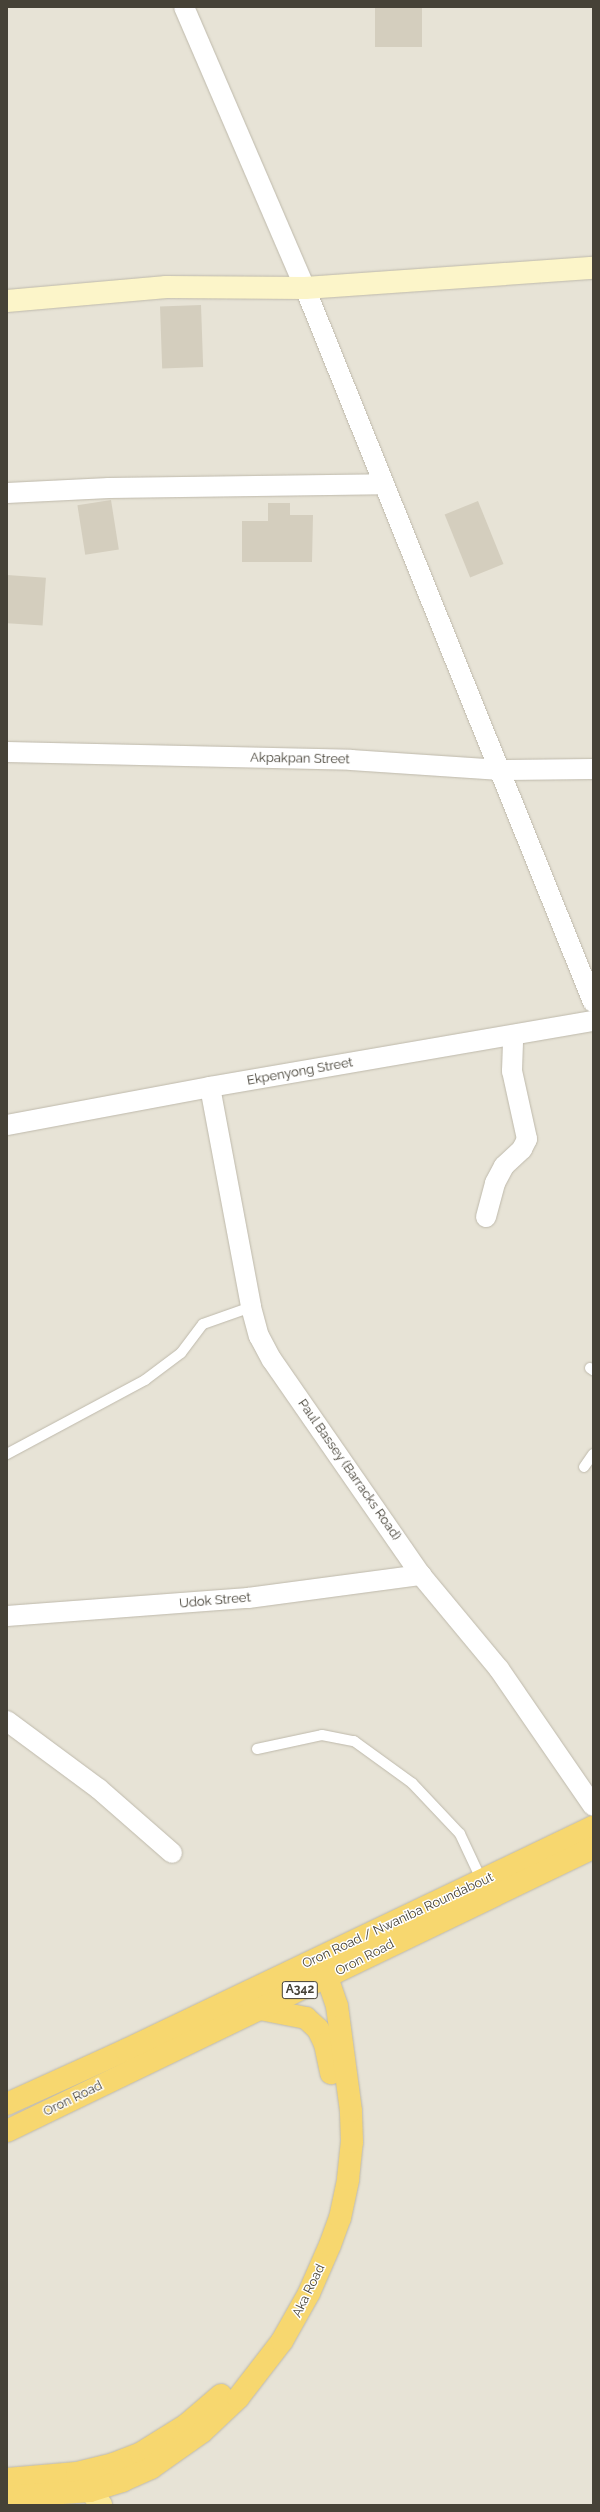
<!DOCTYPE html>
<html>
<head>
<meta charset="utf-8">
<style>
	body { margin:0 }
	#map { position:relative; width:600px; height:2512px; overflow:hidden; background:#f3f1e8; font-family:Raleway,sans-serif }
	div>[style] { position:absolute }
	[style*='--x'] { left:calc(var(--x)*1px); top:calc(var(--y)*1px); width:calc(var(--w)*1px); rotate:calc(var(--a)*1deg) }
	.residential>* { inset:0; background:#e7e3d6; transform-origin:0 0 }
	.building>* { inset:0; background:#d4cebe; transform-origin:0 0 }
	.roads { filter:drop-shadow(0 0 1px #beb9ab) drop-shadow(0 0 1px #beb9ab) }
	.lane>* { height:10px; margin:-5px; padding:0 5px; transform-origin:5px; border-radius:5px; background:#fff }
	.street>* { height:20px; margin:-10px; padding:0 10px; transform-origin:10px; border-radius:10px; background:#fff }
	.secondary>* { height:22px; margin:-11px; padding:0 11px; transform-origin:11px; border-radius:11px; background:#fcf5c9 }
	.primary>* { height:22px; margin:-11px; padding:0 11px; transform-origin:11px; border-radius:11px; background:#fae89a }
	.highway>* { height:22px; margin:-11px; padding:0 11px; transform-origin:11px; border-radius:11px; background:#f7d76f }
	span { translate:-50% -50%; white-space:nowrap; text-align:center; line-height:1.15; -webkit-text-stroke:3px #fff; paint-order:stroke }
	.shield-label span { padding:1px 3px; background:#fff; border:1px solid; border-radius:3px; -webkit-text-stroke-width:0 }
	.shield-label { font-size:12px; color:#464237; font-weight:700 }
	.street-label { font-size:13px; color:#464237 }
	.frame { position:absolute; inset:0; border:8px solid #464237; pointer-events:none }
</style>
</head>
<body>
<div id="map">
	<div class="residential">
		<div style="left:7px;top:7px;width:586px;height:2498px"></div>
	</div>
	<div class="building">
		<div style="left:375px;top:7px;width:47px;height:40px"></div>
		<div style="left:201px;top:305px;width:62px;height:41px;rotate:88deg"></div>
		<div style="left:111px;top:500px;width:50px;height:34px;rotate:81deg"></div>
		<div style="left:478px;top:501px;width:68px;height:36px;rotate:68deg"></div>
		<div style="clip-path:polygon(268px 503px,290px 503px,290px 515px,313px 515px,312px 562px,242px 562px,242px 521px,268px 521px)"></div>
		<div style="left:7px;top:575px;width:39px;height:48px;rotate:4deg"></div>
	</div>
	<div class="roads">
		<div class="lane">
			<div style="--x:590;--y:1368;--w:4;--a:34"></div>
			<div style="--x:7;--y:1454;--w:157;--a:-28.2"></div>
			<div style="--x:145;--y:1380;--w:45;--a:-36.9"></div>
			<div style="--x:181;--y:1353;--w:36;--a:-53"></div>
			<div style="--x:203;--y:1324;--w:51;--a:-19.5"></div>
			<div style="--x:584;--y:1467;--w:16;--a:-55"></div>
			<div style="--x:257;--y:1749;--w:66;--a:-12.2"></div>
			<div style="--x:322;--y:1735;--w:33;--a:11"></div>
			<div style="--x:354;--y:1741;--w:72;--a:35.9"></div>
			<div style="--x:412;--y:1783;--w:70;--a:46.7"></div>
			<div style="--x:460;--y:1834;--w:52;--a:64.9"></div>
		</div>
		<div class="street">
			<div style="--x:184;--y:7;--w:306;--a:66.7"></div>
			<div style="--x:305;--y:288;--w:770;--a:68.03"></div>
			<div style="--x:7;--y:493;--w:102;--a:-2.8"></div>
			<div style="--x:109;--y:488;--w:275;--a:-0.8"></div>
			<div style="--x:7;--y:752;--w:344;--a:1.3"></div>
			<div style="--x:351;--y:760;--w:150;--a:3.8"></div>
			<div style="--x:501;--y:770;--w:92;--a:-0.6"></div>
			<div style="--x:210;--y:1087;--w:224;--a:79.4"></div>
			<div style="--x:251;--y:1307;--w:30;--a:75"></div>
			<div style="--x:259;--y:1336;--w:27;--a:62"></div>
			<div style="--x:272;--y:1360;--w:262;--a:55.3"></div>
			<div style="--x:421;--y:1575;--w:122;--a:50.3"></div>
			<div style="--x:499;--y:1669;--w:166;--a:55.5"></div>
			<div style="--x:7;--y:1125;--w:207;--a:-10.6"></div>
			<div style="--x:210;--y:1087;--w:389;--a:-9.8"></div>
			<div style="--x:486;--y:1217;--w:35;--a:-75"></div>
			<div style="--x:495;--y:1183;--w:19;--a:-62"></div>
			<div style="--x:504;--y:1166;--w:25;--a:-43"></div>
			<div style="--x:522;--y:1149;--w:11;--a:-63"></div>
			<div style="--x:527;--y:1139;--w:70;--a:-102.4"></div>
			<div style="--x:512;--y:1071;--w:35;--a:-88"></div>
			<div style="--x:7;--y:1616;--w:242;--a:-4.3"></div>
			<div style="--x:248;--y:1598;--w:175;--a:-7.6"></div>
			<div style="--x:7;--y:1721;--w:114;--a:36.5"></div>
			<div style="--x:99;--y:1789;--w:97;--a:41.2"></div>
		</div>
		<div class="secondary">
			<div style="--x:7;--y:301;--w:160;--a:-5"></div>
			<div style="--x:166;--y:287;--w:139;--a:0.4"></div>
			<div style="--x:305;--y:288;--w:289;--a:-4"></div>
		</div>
		<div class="primary">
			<div style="--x:80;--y:2477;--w:35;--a:53"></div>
		</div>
		<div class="highway">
			<div style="--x:260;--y:2009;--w:47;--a:11.1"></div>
			<div style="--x:306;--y:2018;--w:16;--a:43"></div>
			<div style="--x:318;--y:2029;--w:17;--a:65"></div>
			<div style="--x:325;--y:2044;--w:30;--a:78"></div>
			<div style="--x:7;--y:2104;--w:131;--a:-24.4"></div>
			<div style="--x:126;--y:2050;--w:518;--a:-25.53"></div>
			<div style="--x:7;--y:2131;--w:651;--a:-25.78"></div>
			<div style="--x:7;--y:2479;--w:70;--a:-4.9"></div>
			<div style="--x:77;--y:2473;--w:37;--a:-14"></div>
			<div style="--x:113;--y:2464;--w:30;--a:-21"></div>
			<div style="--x:141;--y:2453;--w:53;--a:-31.9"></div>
			<div style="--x:186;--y:2425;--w:46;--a:-40.6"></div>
			<div style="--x:7;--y:2497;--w:83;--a:-4.1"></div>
			<div style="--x:90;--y:2491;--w:34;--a:-17"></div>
			<div style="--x:122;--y:2481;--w:32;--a:-24"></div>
			<div style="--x:151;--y:2468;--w:62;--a:-35.2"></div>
			<div style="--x:202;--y:2432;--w:50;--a:-43.4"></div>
			<div style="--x:238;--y:2398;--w:72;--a:-52.3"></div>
			<div style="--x:282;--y:2341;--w:55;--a:-60.6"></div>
			<div style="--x:309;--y:2293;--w:52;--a:-66.4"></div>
			<div style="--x:330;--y:2245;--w:29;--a:-70"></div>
			<div style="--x:340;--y:2218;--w:40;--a:-78"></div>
			<div style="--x:348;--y:2179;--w:37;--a:-84"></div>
			<div style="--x:352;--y:2142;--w:31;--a:-92"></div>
			<div style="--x:351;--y:2111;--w:106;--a:-97.6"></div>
			<div style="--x:337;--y:2006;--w:31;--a:-109"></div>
		</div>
	</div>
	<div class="shield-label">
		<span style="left:300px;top:1990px">A342</span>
	</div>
	<div class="street-label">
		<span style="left:300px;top:759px;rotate:1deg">Akpakpan Street</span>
		<span style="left:300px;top:1072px;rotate:-10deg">Ekpenyong Street</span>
		<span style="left:349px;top:1470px;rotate:55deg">Paul Bassey (Barracks Road)</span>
		<span style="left:215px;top:1601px;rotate:-5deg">Udok Street</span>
		<span style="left:398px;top:1921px;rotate:-25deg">Oron Road / Nwaniba Roundabout</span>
		<span style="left:365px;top:1958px;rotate:-27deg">Oron Road</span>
		<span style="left:73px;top:2099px;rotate:-26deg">Oron Road</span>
		<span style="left:309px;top:2291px;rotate:-64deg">Aka Road</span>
	</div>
	<div class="frame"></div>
</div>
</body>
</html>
